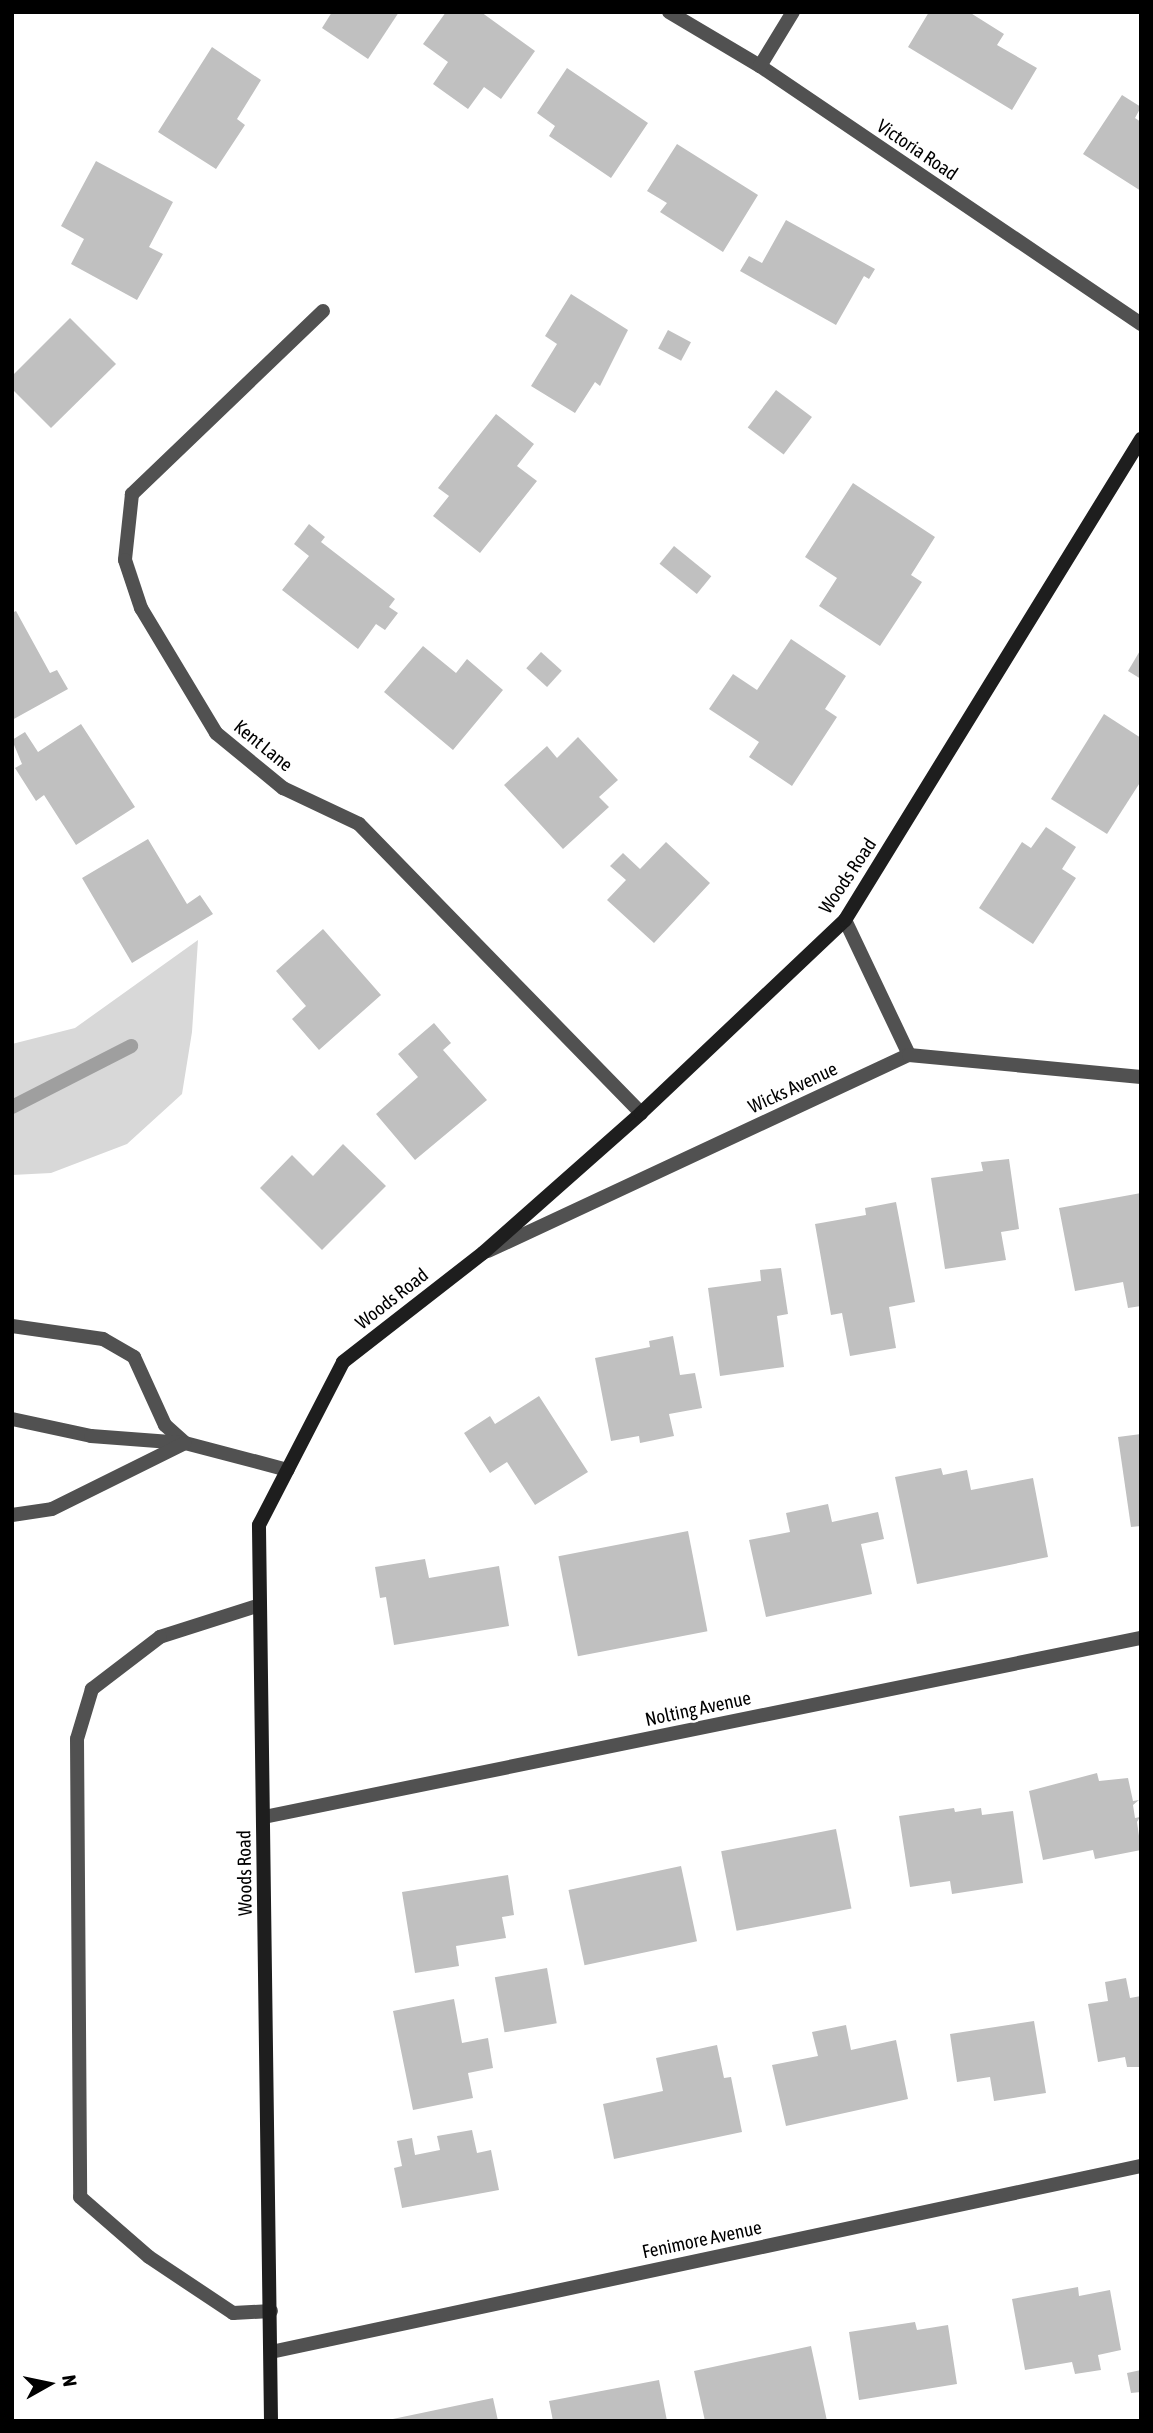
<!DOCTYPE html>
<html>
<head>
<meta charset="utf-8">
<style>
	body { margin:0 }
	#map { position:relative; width:1153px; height:2433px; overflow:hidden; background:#fff; font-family:"Asap Condensed",sans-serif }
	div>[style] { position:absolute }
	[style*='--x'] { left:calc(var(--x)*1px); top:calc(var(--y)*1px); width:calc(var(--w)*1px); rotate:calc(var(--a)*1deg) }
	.green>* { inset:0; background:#d8d8d8 }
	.stream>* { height:14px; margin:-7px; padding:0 7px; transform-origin:7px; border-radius:7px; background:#9f9f9f }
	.building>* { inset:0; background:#c0c0c0; transform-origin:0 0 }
	.lane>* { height:14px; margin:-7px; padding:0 7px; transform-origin:7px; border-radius:7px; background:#515151 }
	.street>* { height:14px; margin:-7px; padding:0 7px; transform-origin:7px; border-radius:7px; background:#515151 }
	.secondary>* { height:14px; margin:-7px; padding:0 7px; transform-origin:7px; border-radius:7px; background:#1e1e1e }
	span { translate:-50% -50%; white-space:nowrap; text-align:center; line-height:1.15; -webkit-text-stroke:5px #fff; paint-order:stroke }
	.street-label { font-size:19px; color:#000 }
	.frame { position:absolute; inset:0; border:14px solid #000; pointer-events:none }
	.north { position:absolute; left:14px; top:2349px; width:70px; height:70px; -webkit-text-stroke:5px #fff; paint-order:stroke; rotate:81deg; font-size:19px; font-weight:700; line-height:28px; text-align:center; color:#000 }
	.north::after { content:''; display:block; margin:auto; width:24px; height:32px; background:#000; clip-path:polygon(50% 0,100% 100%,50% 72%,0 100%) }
</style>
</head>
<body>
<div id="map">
	<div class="green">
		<div style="clip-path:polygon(198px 940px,192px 1032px,182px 1094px,127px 1144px,51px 1173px,12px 1175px,12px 1044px,75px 1028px)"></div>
	</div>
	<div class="stream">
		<div style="--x:12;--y:1107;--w:134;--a:-27.1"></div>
	</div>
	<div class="building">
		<div style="clip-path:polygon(332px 12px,399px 12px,368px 59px,322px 28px)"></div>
		<div style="clip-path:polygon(446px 12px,481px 12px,535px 51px,501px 99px,484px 87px,468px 109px,433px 84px,448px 62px,423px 44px)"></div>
		<div style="clip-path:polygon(929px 12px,969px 12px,1004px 34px,997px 45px,1037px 68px,1012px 110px,908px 47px)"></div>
		<div style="clip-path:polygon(212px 47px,261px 80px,237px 119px,245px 125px,216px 169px,158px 132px)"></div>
		<div style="clip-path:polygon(567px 68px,648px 123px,611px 178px,549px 136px,555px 126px,537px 113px)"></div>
		<div style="clip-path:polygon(1122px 95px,1141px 107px,1135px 118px,1141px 122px,1141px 191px,1083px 154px)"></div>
		<div style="clip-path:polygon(677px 144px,758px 195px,723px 252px,660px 212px,667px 203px,647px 191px)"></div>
		<div style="clip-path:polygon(96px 161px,173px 202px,149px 247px,163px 254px,137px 300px,71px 264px,84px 239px,61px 226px)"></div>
		<div style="clip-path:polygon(786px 220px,875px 269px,869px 279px,864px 276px,836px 325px,740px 271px,749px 256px,762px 263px)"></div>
		<div style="clip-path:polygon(571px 294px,628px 330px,600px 386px,595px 382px,575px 413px,531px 386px,557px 344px,545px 336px)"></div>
		<div style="clip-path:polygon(70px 318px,116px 364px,51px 428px,12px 389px,12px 376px)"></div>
		<div style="left:668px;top:330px;width:26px;height:21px;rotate:28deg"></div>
		<div style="left:776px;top:390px;width:45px;height:47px;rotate:37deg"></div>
		<div style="clip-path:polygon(496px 414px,534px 444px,517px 466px,537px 481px,480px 553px,433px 516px,449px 496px,438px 488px)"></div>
		<div style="clip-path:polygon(853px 483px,935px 537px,911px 575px,922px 582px,880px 646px,819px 606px,837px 578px,805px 557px)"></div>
		<div style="clip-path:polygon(309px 524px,325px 537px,321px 542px,395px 599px,389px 607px,398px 613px,385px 630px,376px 624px,358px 649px,282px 590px,309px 556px,294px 544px)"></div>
		<div style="left:674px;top:546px;width:48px;height:23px;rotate:39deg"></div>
		<div style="clip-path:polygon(16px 611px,50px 673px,57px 670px,68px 689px,12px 720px,12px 613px)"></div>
		<div style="clip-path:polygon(791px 639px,846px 676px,825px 709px,837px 717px,792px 786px,749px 757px,759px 742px,709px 709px,733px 674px,757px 690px)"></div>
		<div style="clip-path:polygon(423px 646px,456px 673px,467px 659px,503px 690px,453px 750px,384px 692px)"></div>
		<div style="clip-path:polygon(1141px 649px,1141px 679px,1128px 671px)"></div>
		<div style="left:541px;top:652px;width:28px;height:22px;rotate:42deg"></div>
		<div style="clip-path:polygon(1104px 714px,1141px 738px,1141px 781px,1107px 834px,1051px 799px)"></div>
		<div style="clip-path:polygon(81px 724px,135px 807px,76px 845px,44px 795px,36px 801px,15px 768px,22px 764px,12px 740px,25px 732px,38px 752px)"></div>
		<div style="clip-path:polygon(578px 737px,618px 780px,599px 797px,609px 807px,563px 849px,504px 785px,547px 746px,557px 758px)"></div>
		<div style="clip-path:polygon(1046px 827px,1076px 847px,1062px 869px,1076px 878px,1033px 944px,979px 908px,1022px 842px,1031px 848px)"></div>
		<div style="clip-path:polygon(148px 839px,187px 904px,200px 895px,213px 914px,132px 963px,82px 878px)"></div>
		<div style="clip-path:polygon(666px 842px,710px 883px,654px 943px,607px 900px,626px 880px,610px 866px,623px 853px,640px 869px)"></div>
		<div style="clip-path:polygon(323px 929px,381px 995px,319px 1050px,292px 1019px,306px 1006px,276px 971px)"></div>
		<div style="clip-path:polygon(434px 1023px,451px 1043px,443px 1050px,487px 1100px,415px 1160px,376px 1114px,418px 1077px,398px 1054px)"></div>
		<div style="clip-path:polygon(343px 1144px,386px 1186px,322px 1250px,260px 1188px,292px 1155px,313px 1176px)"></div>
		<div style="clip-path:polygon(1009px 1159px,1019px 1229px,1001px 1232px,1006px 1260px,945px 1269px,931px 1178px,983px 1171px,981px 1162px)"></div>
		<div style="clip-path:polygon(1141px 1193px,1141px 1306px,1128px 1308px,1123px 1282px,1075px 1291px,1059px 1208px)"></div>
		<div style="clip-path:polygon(896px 1202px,915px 1302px,889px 1307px,896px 1348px,850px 1356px,842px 1313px,831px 1315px,815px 1224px,866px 1215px,865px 1208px)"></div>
		<div style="clip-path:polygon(781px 1268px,788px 1314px,777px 1316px,784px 1367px,720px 1376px,708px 1288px,761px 1281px,760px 1270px)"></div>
		<div style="clip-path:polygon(673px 1336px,680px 1375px,695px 1373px,702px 1408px,669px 1414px,674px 1436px,640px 1443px,639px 1436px,611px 1441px,595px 1358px,650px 1347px,649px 1341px)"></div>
		<div style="clip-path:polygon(539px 1396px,588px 1472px,535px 1505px,507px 1462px,490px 1473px,464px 1433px,490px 1416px,495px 1424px)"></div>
		<div style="clip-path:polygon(1141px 1434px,1141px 1526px,1131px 1527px,1118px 1437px)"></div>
		<div style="clip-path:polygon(941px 1468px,943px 1475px,967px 1470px,971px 1490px,1033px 1478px,1048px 1557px,917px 1584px,895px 1477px)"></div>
		<div style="clip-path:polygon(828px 1504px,832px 1522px,878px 1512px,884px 1539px,861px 1544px,872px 1594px,766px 1617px,749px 1540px,790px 1532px,786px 1513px)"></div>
		<div style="left:688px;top:1531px;width:102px;height:132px;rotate:79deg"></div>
		<div style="clip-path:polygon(425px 1559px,429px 1578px,499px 1566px,509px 1626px,394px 1645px,386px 1597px,380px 1598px,375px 1567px)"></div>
		<div style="clip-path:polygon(1097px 1773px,1099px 1781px,1128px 1778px,1133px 1801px,1139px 1800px,1133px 1805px,1135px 1818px,1140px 1817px,1137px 1822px,1141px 1850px,1095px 1859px,1093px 1850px,1043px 1860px,1029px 1791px)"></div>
		<div style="clip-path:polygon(954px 1808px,955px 1812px,981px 1808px,982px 1815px,1013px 1811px,1023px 1883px,952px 1894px,950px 1881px,910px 1887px,899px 1816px)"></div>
		<div style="left:836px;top:1829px;width:81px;height:117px;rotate:79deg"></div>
		<div style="left:681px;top:1866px;width:77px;height:115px;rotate:78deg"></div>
		<div style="clip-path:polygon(508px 1875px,514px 1915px,502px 1917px,506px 1938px,456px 1946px,459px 1966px,415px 1973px,402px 1892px)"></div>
		<div style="left:547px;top:1968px;width:56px;height:53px;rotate:80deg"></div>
		<div style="clip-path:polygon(1126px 1978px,1130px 1998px,1141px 1996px,1141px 2067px,1127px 2067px,1125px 2057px,1098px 2062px,1088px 2004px,1108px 2001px,1105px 1982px)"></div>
		<div style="clip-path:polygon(454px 1999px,462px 2043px,488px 2038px,493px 2068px,468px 2073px,473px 2098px,413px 2110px,393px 2011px)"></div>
		<div style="clip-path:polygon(1034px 2021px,1046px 2093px,994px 2101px,990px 2077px,957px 2082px,950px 2034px)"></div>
		<div style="clip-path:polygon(846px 2025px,851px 2050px,896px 2040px,908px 2099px,786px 2126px,772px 2065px,818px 2056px,812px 2032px)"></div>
		<div style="clip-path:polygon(717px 2045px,724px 2078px,731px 2077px,742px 2132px,614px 2159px,603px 2104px,663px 2091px,656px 2058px)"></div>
		<div style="clip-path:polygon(472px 2130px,477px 2153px,491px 2150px,499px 2190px,402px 2208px,394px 2168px,402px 2166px,397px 2141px,412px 2138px,415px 2155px,440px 2150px,437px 2136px)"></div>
		<div style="clip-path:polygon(1078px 2287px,1079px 2296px,1110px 2290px,1121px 2350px,1098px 2355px,1101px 2370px,1075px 2374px,1072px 2362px,1025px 2370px,1012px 2299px)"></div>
		<div style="clip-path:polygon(915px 2322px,917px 2330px,948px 2325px,957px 2384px,859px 2400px,849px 2332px)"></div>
		<div style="clip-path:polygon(811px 2346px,827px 2421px,705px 2421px,694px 2371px)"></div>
		<div style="clip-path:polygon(1141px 2370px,1141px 2392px,1131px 2393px,1127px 2373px)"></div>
		<div style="clip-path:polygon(659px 2380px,667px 2421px,553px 2421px,549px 2401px)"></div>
		<div style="clip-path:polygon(493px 2398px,498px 2421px,388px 2421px,388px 2420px)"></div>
	</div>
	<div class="lane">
		<div style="--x:12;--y:1326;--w:92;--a:8.1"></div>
		<div style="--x:103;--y:1339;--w:36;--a:30"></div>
		<div style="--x:134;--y:1357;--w:75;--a:65.5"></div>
		<div style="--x:165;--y:1425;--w:27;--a:42"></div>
		<div style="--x:185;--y:1443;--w:106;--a:14.7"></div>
		<div style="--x:12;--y:1419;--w:81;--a:12.1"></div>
		<div style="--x:91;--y:1436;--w:93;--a:4.3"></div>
		<div style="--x:12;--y:1515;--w:40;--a:-8.5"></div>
		<div style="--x:52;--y:1509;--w:148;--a:-26.4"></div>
		<div style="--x:260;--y:1605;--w:105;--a:162.3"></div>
		<div style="--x:160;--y:1637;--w:86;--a:142.6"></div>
		<div style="--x:92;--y:1689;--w:52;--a:106.7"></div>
		<div style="--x:77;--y:1739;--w:458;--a:89.6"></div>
		<div style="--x:80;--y:2197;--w:91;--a:41"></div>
		<div style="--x:149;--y:2257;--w:101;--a:33.7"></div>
		<div style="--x:233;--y:2313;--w:38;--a:-3"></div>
	</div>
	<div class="street">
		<div style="--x:669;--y:12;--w:106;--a:30.7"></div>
		<div style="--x:760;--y:66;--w:460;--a:34.1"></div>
		<div style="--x:760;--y:66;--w:63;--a:-58.6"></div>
		<div style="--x:323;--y:311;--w:265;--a:136.2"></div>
		<div style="--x:132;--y:494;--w:66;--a:96.1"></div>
		<div style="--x:125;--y:560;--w:51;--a:71.6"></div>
		<div style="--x:141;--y:608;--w:146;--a:59"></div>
		<div style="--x:216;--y:733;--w:87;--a:39.4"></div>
		<div style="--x:283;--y:788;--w:84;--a:25.3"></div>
		<div style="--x:359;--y:824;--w:404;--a:45.7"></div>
		<div style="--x:845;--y:920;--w:149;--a:64.6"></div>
		<div style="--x:488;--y:1251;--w:464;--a:-25"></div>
		<div style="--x:909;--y:1055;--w:233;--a:5.4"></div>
		<div style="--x:264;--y:1817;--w:895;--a:-11.54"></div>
		<div style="--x:271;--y:2352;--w:890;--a:-12.07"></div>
	</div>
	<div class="secondary">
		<div style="--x:271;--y:2421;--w:896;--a:-90.77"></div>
		<div style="--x:259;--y:1525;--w:183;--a:-62.7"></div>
		<div style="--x:343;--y:1362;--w:177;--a:-37.9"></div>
		<div style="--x:483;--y:1253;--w:211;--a:-41.5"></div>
		<div style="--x:641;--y:1113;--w:281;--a:-43.4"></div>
		<div style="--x:845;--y:920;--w:565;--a:-58.39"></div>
	</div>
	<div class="street-label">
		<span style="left:917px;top:150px;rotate:34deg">Victoria Road</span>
		<span style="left:263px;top:746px;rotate:39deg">Kent Lane</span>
		<span style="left:848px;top:876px;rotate:-56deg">Woods Road</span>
		<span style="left:793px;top:1088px;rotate:-25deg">Wicks Avenue</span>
		<span style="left:392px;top:1299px;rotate:-38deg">Woods Road</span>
		<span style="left:698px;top:1709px;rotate:-12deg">Nolting Avenue</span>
		<span style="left:245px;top:1873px;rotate:-91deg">Woods Road</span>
		<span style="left:702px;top:2240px;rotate:-12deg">Fenimore Avenue</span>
	</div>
	<div class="frame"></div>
	<div class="north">N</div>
</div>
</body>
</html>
